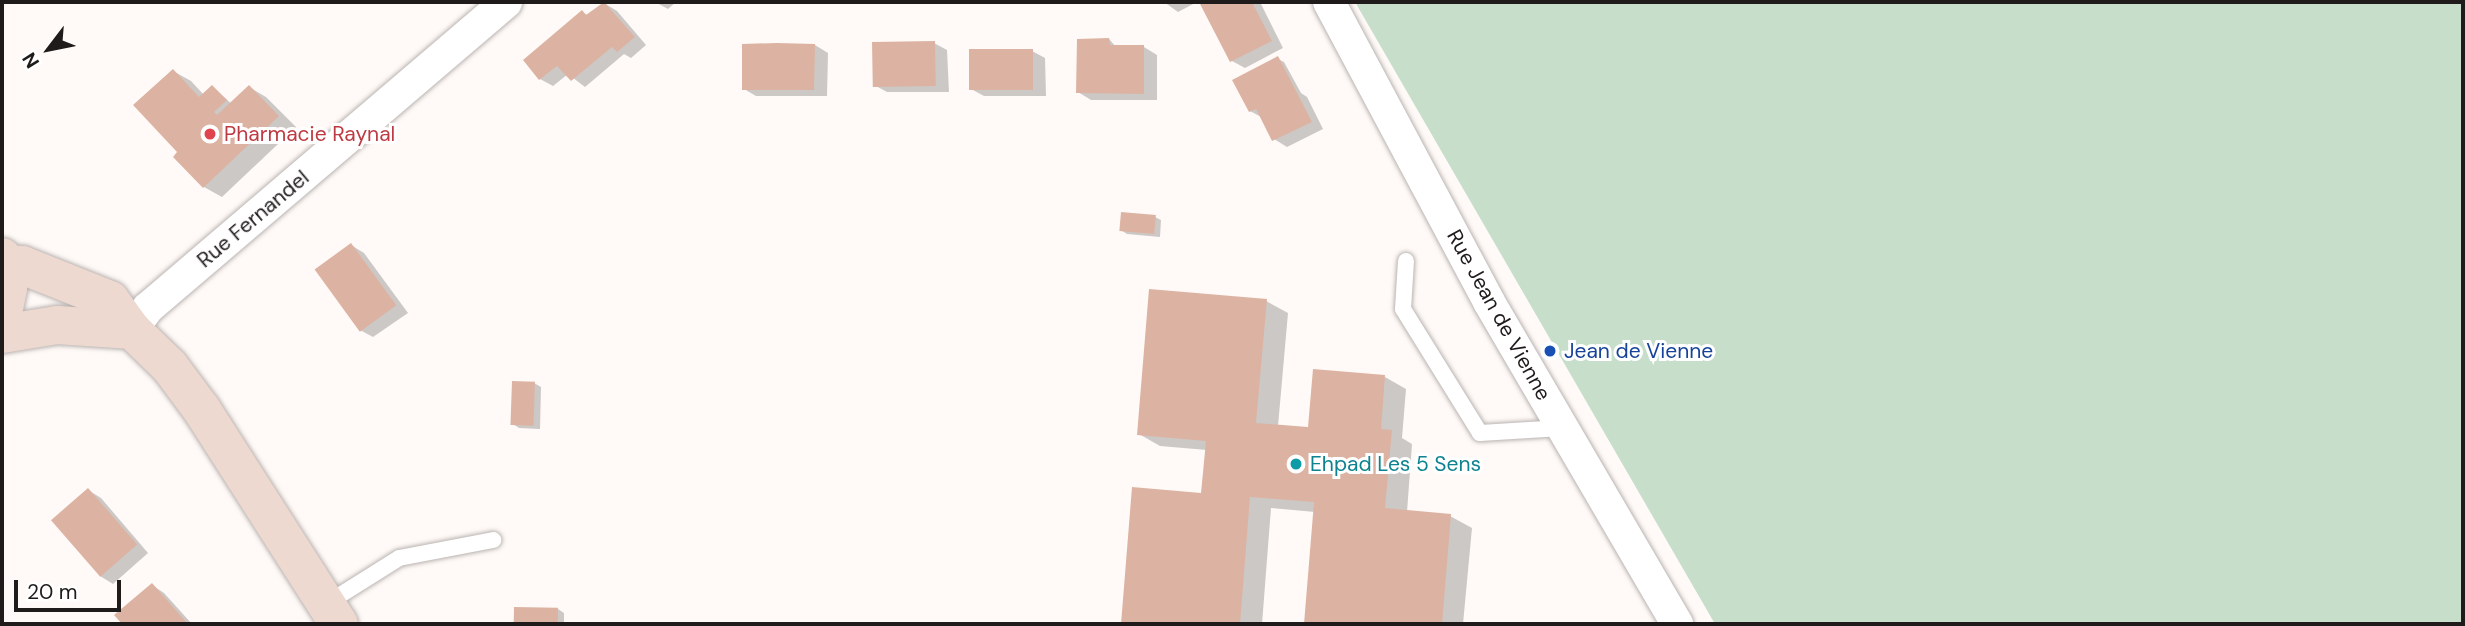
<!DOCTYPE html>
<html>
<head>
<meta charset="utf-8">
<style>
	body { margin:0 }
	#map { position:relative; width:2465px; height:626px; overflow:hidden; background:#fffaf7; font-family:"DM Sans",sans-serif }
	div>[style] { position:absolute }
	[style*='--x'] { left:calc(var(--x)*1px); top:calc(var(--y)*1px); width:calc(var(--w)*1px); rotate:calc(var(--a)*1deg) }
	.green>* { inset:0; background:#c7deca }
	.shadow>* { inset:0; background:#0003 }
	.building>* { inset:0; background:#dcb3a2; transform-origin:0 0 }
	.roads { filter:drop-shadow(0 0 2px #bab4b2) drop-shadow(0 0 2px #bab4b2) }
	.lane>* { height:16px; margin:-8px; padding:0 8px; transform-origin:8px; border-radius:8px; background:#fff }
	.street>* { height:32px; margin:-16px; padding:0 16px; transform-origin:16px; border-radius:16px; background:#fff }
	.secondary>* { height:38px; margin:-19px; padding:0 19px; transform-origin:19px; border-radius:19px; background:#eed9d0 }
	.dots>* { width:19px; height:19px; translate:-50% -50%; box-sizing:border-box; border:4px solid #fff; border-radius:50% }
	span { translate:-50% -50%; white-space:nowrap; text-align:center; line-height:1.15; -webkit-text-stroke:6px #fff; paint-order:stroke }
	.health-label { font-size:21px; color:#be3a42 }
	.left { translate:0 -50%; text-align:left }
	.street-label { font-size:21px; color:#1e1b1a }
	.transit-label { font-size:21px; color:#164399 }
	.culture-label { font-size:21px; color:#0d838f }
	.frame { position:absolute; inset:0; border:4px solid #1e1b1a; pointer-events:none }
	.north { position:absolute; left:14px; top:14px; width:70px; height:70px; -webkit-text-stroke:5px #fff; paint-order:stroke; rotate:238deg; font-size:19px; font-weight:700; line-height:28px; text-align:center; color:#1e1b1a }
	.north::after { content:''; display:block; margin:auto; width:24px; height:32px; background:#1e1b1a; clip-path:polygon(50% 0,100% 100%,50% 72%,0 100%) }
	.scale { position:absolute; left:14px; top:580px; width:107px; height:32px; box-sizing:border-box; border:4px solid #1e1b1a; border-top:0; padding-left:9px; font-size:21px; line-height:24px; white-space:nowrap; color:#1e1b1a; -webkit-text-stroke:5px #fff; paint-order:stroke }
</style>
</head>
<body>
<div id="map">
	<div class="green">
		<div style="clip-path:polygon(1355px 2px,2463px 2px,2463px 624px,1715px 624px)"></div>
	</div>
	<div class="shadow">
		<div style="clip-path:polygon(655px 2px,676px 2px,668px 9px)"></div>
		<div style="clip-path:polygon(1164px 2px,1197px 2px,1178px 12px)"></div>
		<div style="clip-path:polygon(1201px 2px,1260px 2px,1283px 48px,1245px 68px,1232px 61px)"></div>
		<div style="clip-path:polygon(604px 3px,617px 11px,646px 45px,631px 58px,624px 54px,585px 87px,568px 74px,553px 86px,540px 79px,525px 61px,582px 12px,589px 16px)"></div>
		<div style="clip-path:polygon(1109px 39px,1116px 47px,1144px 47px,1157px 55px,1157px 100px,1091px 100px,1078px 92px)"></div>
		<div style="clip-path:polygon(934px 43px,947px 50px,949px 92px,887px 92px,874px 85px)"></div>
		<div style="clip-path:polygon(815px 45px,828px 53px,827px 96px,756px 96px,744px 89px)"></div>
		<div style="clip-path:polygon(1032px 51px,1045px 58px,1046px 96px,984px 96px,971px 89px)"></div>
		<div style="clip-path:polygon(1278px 59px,1284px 62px,1301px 93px,1307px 97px,1323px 129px,1287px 147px,1274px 139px,1263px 118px,1250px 111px)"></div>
		<div style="clip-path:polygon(173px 71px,191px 81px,204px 95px,212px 87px,232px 104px,249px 87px,266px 97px,296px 127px,222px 197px,204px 187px,180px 152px)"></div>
		<div style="clip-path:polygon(1155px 217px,1161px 220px,1160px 237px,1127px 234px,1121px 230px)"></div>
		<div style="clip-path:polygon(351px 245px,364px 253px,408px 313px,373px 337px,360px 330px,316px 270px)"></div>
		<div style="clip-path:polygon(1266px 301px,1288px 313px,1278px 426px,1309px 429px,1385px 377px,1406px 389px,1402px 438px,1412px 444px,1407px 512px,1450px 516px,1472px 528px,1463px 624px,1306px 624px,1315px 512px,1271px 508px,1262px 624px,1122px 624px,1134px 489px,1203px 495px,1207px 450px,1160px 446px,1139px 434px)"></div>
		<div style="clip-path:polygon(534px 383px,541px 387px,540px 429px,519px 428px,513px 424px)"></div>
		<div style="clip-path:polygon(88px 490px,101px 498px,148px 553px,113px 584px,100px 576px)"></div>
		<div style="clip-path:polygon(152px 585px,164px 593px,192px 624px,124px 624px,116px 615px)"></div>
		<div style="clip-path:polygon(558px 609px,564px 613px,564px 624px,515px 623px)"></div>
	</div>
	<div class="building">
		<div style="clip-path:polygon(604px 2px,635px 37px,617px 52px,612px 47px,571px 81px,557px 66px,539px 80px,523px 60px,582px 10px,586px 15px)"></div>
		<div style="clip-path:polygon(1199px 2px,1252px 2px,1272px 41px,1230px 62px)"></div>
		<div style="clip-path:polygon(1109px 38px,1110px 45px,1144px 45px,1144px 94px,1076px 93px,1077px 39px)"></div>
		<div style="left:935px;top:41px;width:45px;height:63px;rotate:89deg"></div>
		<div style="clip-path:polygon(777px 43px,815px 44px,814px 90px,742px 90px,742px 44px)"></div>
		<div style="left:969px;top:49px;width:64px;height:41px"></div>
		<div style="clip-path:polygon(1278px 56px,1312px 122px,1272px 141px,1256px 109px,1249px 112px,1232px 80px)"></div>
		<div style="clip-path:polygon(173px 69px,199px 97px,212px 85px,227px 100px,214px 112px,217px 115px,249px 85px,279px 116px,203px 188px,173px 157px,177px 152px,133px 105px)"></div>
		<div style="left:1121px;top:212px;width:35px;height:19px;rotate:5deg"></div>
		<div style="left:351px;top:243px;width:77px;height:45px;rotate:54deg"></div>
		<div style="clip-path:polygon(1149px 289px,1267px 299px,1256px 423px,1308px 427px,1313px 369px,1385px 375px,1381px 429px,1392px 430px,1385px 508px,1451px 514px,1442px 624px,1304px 624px,1314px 502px,1250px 497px,1240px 624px,1121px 624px,1132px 487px,1201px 493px,1206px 441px,1137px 435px)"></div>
		<div style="left:512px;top:381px;width:23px;height:44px;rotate:2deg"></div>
		<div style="left:88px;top:488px;width:75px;height:49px;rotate:49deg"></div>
		<div style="clip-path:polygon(152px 583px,188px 624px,122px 624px,114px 615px)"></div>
		<div style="left:514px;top:607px;width:44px;height:17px;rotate:1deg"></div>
	</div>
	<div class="roads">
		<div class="lane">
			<div style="--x:1406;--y:261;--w:48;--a:93.6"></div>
			<div style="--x:1403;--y:309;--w:146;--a:58.2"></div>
			<div style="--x:1480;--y:433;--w:82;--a:-3.5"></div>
			<div style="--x:326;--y:604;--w:86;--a:-32.2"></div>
			<div style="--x:399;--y:558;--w:96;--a:-10.8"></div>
		</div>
		<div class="street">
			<div style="--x:1329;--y:2;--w:340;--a:61.9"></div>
			<div style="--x:1489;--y:302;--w:373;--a:59.7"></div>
			<div style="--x:132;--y:330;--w:27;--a:-54"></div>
			<div style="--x:148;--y:308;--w:471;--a:-40.5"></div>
		</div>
		<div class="secondary">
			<div style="--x:2;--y:257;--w:32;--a:79"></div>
			<div style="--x:8;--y:288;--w:32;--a:101"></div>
			<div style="--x:5;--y:264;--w:17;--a:3"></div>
			<div style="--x:22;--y:265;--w:95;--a:21.7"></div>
			<div style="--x:110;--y:300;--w:37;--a:54"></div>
			<div style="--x:132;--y:330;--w:53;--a:44.2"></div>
			<div style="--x:170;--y:367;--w:54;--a:53.3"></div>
			<div style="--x:202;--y:410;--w:254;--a:57.4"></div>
			<div style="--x:2;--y:334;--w:56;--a:-9.3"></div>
			<div style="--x:57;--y:325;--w:75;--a:3.8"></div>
		</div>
	</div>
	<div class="dots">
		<div style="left:210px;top:134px;background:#e0444e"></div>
		<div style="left:1550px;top:351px;background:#1a4fb4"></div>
		<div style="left:1296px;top:464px;background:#0f9aa8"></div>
	</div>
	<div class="health-label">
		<span class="left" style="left:224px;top:134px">Pharmacie Raynal</span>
	</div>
	<div class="street-label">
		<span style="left:253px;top:219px;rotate:-40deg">Rue Fernandel</span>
		<span style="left:1499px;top:315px;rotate:61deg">Rue Jean de Vienne</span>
	</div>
	<div class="transit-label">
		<span class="left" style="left:1564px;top:351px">Jean de Vienne</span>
	</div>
	<div class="culture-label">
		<span class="left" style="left:1310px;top:464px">Ehpad Les 5 Sens</span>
	</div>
	<div class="frame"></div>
	<div class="north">N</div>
	<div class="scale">20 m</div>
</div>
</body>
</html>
